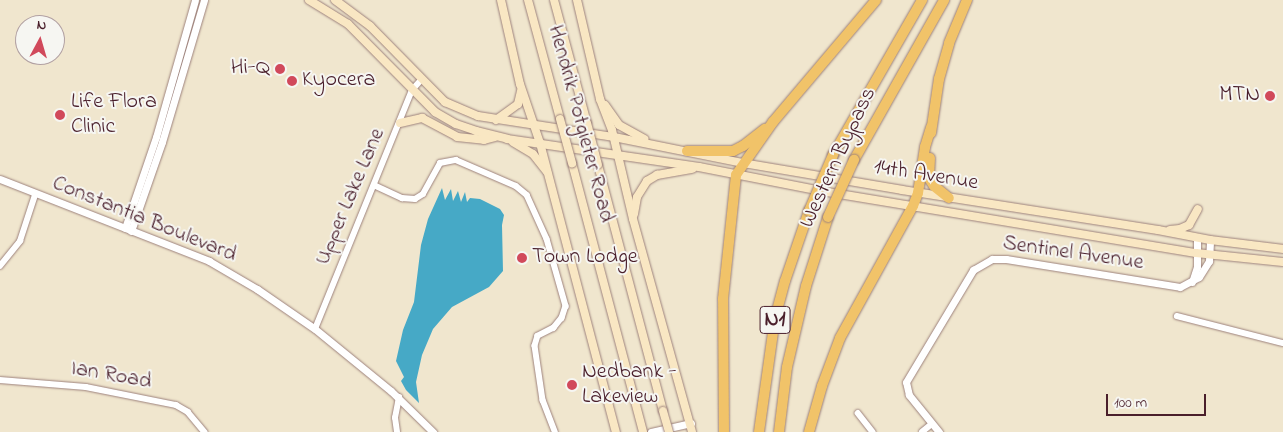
<!DOCTYPE html>
<html>
<head>
<meta charset="utf-8">
<style>
	body { margin:0 }
	#map { position:relative; width:1283px; height:432px; overflow:hidden; background:#f0e6ce; font-family:"Indie Flower",sans-serif }
	div>[style] { position:absolute }
	[style*='--x'] { left:calc(var(--x)*1px); top:calc(var(--y)*1px); width:calc(var(--w)*1px); rotate:calc(var(--a)*1deg) }
	.water>* { inset:0; background:#46a9c6 }
	.roads { filter:drop-shadow(0 0 1px #9d827c) drop-shadow(0 0 1px #9d827c) }
	.minor>* { height:5.5px; margin:-2.75px; padding:0 2.75px; transform-origin:2.75px; border-radius:2.75px; background:#fff }
	.tertiary>* { height:7px; margin:-3.5px; padding:0 3.5px; transform-origin:3.5px; border-radius:3.5px; background:#fff }
	.secondary>* { height:8px; margin:-4px; padding:0 4px; transform-origin:4px; border-radius:4px; background:#f9e7c3 }
	.motorway>* { height:10px; margin:-5px; padding:0 5px; transform-origin:5px; border-radius:5px; background:#f1c369 }
	.bridges { filter:drop-shadow(0 0 1px #9d827c) drop-shadow(0 0 1px #9d827c) }
	.secondary-bridge>* { height:8px; margin:-4px; padding:0 4px; transform-origin:4px; border-radius:4px; background:#f9e7c3 }
	.motorway-bridge>* { height:10px; margin:-5px; padding:0 5px; transform-origin:5px; border-radius:5px; background:#f1c369 }
	.dots>* { width:14px; height:14px; translate:-50% -50%; box-sizing:border-box; border:2px solid #f6f6f2; border-radius:50% }
	span { translate:-50% -50%; white-space:nowrap; text-align:center; line-height:1.15; -webkit-text-stroke:4px #f6f6f2; paint-order:stroke }
	.shield-label span { padding:1px 4px; background:#f6f6f2; border:1px solid; border-radius:4px; -webkit-text-stroke-width:0 }
	.shield-label { font-size:21px; color:#4a1f2b; font-weight:700 }
	.poi-label { font-size:22px; color:#4a1f2b }
	.right { translate:-100% -50%; text-align:right }
	.left { translate:0 -50%; text-align:left }
	.street-label { font-size:22px; color:#4a1f2b }
	.north { position:absolute; left:15px; top:15px; width:50px; height:50px; box-sizing:border-box; background:#f6f6f2; border:1px solid #b1a0a2; border-radius:50%; rotate:6deg; font-size:14px; font-weight:700; line-height:20px; text-align:center; color:#4a1f2b }
	.north::after { content:''; display:block; margin:auto; width:18px; height:22px; background:#d1495b; clip-path:polygon(50% 0,100% 100%,50% 72%,0 100%) }
	.scale { position:absolute; left:1106px; top:394px; width:100px; height:22px; box-sizing:border-box; border:2px solid #4a1f2b; border-top:0; padding-left:6px; font-size:15px; line-height:18px; white-space:nowrap; color:#4a1f2b; -webkit-text-stroke:4px #f6f6f2; paint-order:stroke }
</style>
</head>
<body>
<div id="map">
	<div class="water">
		<div style="clip-path:polygon(442px 188px,445px 200px,451px 189px,453px 201px,458px 191px,461px 202px,465px 192px,467px 202px,470px 198px,480px 199px,500px 209px,504px 215px,502px 225px,503px 271px,489px 287px,452px 307px,433px 329px,422px 355px,416px 382px,419px 403px,406px 390px,401px 381px,404px 377px,396px 361px,403px 330px,414px 302px,421px 245px,428px 219px)"></div>
	</div>
	<div class="roads">
		<div class="minor">
			<div style="--x:374;--y:185;--w:31;--a:25"></div>
			<div style="--x:402;--y:198;--w:13;--a:4"></div>
			<div style="--x:415;--y:199;--w:9;--a:-32"></div>
			<div style="--x:423;--y:194;--w:35;--a:-61"></div>
			<div style="--x:440;--y:163;--w:16;--a:-11"></div>
			<div style="--x:456;--y:160;--w:65;--a:23.4"></div>
			<div style="--x:516;--y:186;--w:14;--a:39"></div>
			<div style="--x:527;--y:195;--w:48;--a:65.6"></div>
			<div style="--x:547;--y:239;--w:70;--a:74.2"></div>
			<div style="--x:566;--y:306;--w:13;--a:108"></div>
			<div style="--x:562;--y:318;--w:13;--a:129"></div>
			<div style="--x:554;--y:328;--w:18;--a:153"></div>
			<div style="--x:538;--y:336;--w:10;--a:107"></div>
			<div style="--x:535;--y:346;--w:55;--a:81.6"></div>
			<div style="--x:543;--y:400;--w:34;--a:69"></div>
			<div style="--x:0;--y:266;--w:32;--a:-51"></div>
			<div style="--x:20;--y:241;--w:48;--a:-71.9"></div>
			<div style="--x:1177;--y:316;--w:109;--a:14.3"></div>
			<div style="--x:315;--y:329;--w:258;--a:-67.9"></div>
			<div style="--x:412;--y:90;--w:13;--a:-48"></div>
			<div style="--x:0;--y:380;--w:86;--a:4.7"></div>
			<div style="--x:86;--y:387;--w:92;--a:11.3"></div>
			<div style="--x:176;--y:405;--w:14;--a:30"></div>
			<div style="--x:188;--y:412;--w:26;--a:50"></div>
			<div style="--x:858;--y:413;--w:24;--a:52"></div>
			<div style="--x:397;--y:432;--w:14;--a:-98"></div>
			<div style="--x:395;--y:418;--w:21;--a:-79"></div>
			<div style="--x:922;--y:432;--w:13;--a:-39"></div>
		</div>
		<div class="tertiary">
			<div style="--x:0;--y:179;--w:225;--a:21.4"></div>
			<div style="--x:209;--y:261;--w:56;--a:30.3"></div>
			<div style="--x:257;--y:289;--w:70;--a:34.6"></div>
			<div style="--x:315;--y:329;--w:98;--a:39.2"></div>
			<div style="--x:391;--y:391;--w:59;--a:44.3"></div>
			<div style="--x:125;--y:228;--w:96;--a:-71.2"></div>
			<div style="--x:156;--y:137;--w:142;--a:-74.1"></div>
			<div style="--x:131;--y:231;--w:94;--a:-70.8"></div>
			<div style="--x:162;--y:142;--w:148;--a:-73.5"></div>
			<div style="--x:1192;--y:282;--w:16;--a:-72"></div>
			<div style="--x:1197;--y:267;--w:29;--a:-90"></div>
			<div style="--x:651;--y:432;--w:41;--a:-12.7"></div>
			<div style="--x:939;--y:432;--w:48;--a:-129"></div>
			<div style="--x:909;--y:395;--w:13;--a:-103"></div>
			<div style="--x:906;--y:382;--w:131;--a:-59.1"></div>
			<div style="--x:973;--y:270;--w:22;--a:-30"></div>
			<div style="--x:992;--y:259;--w:14;--a:0"></div>
			<div style="--x:1006;--y:259;--w:176;--a:9.1"></div>
			<div style="--x:1180;--y:287;--w:21;--a:-28"></div>
			<div style="--x:1199;--y:277;--w:19;--a:-58"></div>
			<div style="--x:1209;--y:261;--w:21;--a:-87"></div>
		</div>
		<div class="secondary">
			<div style="--x:309;--y:0;--w:46;--a:31.6"></div>
			<div style="--x:348;--y:24;--w:124;--a:45.3"></div>
			<div style="--x:435;--y:112;--w:24;--a:30"></div>
			<div style="--x:456;--y:124;--w:21;--a:19"></div>
			<div style="--x:476;--y:131;--w:32;--a:14"></div>
			<div style="--x:507;--y:139;--w:194;--a:8.3"></div>
			<div style="--x:699;--y:167;--w:130;--a:11.1"></div>
			<div style="--x:827;--y:192;--w:374;--a:9.4"></div>
			<div style="--x:1196;--y:253;--w:87;--a:5.9"></div>
			<div style="--x:335;--y:0;--w:44;--a:36.6"></div>
			<div style="--x:370;--y:26;--w:107;--a:45.4"></div>
			<div style="--x:445;--y:102;--w:36;--a:23"></div>
			<div style="--x:478;--y:116;--w:138;--a:8.8"></div>
			<div style="--x:614;--y:137;--w:132;--a:11.4"></div>
			<div style="--x:743;--y:163;--w:161;--a:9.6"></div>
			<div style="--x:902;--y:190;--w:259;--a:8.9"></div>
			<div style="--x:1158;--y:230;--w:53;--a:10.9"></div>
			<div style="--x:1210;--y:240;--w:74;--a:7"></div>
			<div style="--x:501;--y:0;--w:86;--a:77.3"></div>
			<div style="--x:520;--y:84;--w:62;--a:71.3"></div>
			<div style="--x:540;--y:143;--w:299;--a:75.3"></div>
			<div style="--x:528;--y:0;--w:123;--a:74.9"></div>
			<div style="--x:554;--y:0;--w:127;--a:75"></div>
			<div style="--x:577;--y:0;--w:102;--a:76.9"></div>
			<div style="--x:600;--y:99;--w:33;--a:69"></div>
			<div style="--x:612;--y:130;--w:91;--a:76.7"></div>
			<div style="--x:633;--y:219;--w:221;--a:74.5"></div>
			<div style="--x:605;--y:105;--w:24;--a:55"></div>
			<div style="--x:619;--y:125;--w:29;--a:29"></div>
			<div style="--x:496;--y:120;--w:27;--a:-36"></div>
			<div style="--x:518;--y:104;--w:13;--a:-77"></div>
			<div style="--x:400;--y:123;--w:23;--a:-13"></div>
			<div style="--x:422;--y:118;--w:40;--a:28"></div>
			<div style="--x:457;--y:137;--w:27;--a:6"></div>
			<div style="--x:484;--y:140;--w:11;--a:-15"></div>
			<div style="--x:513;--y:142;--w:23;--a:31"></div>
			<div style="--x:533;--y:154;--w:23;--a:52"></div>
			<div style="--x:572;--y:163;--w:278;--a:75.2"></div>
			<div style="--x:598;--y:165;--w:254;--a:75.2"></div>
			<div style="--x:634;--y:214;--w:17;--a:-80"></div>
			<div style="--x:637;--y:197;--w:19;--a:-58"></div>
			<div style="--x:647;--y:181;--w:12;--a:-31"></div>
			<div style="--x:657;--y:175;--w:36;--a:-10"></div>
			<div style="--x:1170;--y:230;--w:10;--a:-6"></div>
			<div style="--x:1180;--y:229;--w:10;--a:-24"></div>
			<div style="--x:1189;--y:225;--w:18;--a:-61"></div>
		</div>
		<div class="motorway">
			<div style="--x:931;--y:133;--w:55;--a:-81.6"></div>
			<div style="--x:939;--y:79;--w:37;--a:-74"></div>
			<div style="--x:949;--y:43;--w:47;--a:-67.3"></div>
			<div style="--x:687;--y:151;--w:46;--a:0"></div>
			<div style="--x:733;--y:151;--w:11;--a:-27"></div>
			<div style="--x:743;--y:146;--w:28;--a:-38"></div>
			<div style="--x:833;--y:155;--w:179;--a:-60.1"></div>
			<div style="--x:930;--y:158;--w:20;--a:93"></div>
			<div style="--x:929;--y:178;--w:9;--a:58"></div>
			<div style="--x:934;--y:186;--w:19;--a:39"></div>
			<div style="--x:854;--y:160;--w:184;--a:-60.6"></div>
			<div style="--x:724;--y:432;--w:133;--a:-90.4"></div>
			<div style="--x:723;--y:299;--w:125;--a:-84"></div>
			<div style="--x:736;--y:175;--w:65;--a:-55.1"></div>
			<div style="--x:773;--y:122;--w:160;--a:-49.8"></div>
			<div style="--x:759;--y:432;--w:115;--a:-82"></div>
			<div style="--x:775;--y:318;--w:38;--a:-75"></div>
			<div style="--x:785;--y:281;--w:74;--a:-71.1"></div>
			<div style="--x:779;--y:432;--w:65;--a:-83"></div>
			<div style="--x:787;--y:367;--w:83;--a:-76.8"></div>
			<div style="--x:806;--y:286;--w:72;--a:-72.3"></div>
			<div style="--x:809;--y:432;--w:48;--a:-74.2"></div>
			<div style="--x:822;--y:386;--w:51;--a:-69.4"></div>
			<div style="--x:840;--y:338;--w:151;--a:-61.1"></div>
			<div style="--x:913;--y:206;--w:14;--a:-69"></div>
			<div style="--x:918;--y:193;--w:47;--a:-81.3"></div>
			<div style="--x:925;--y:147;--w:21;--a:-73"></div>
		</div>
	</div>
	<div class="bridges">
		<div class="secondary-bridge">
			<div style="--x:560;--y:119;--w:46;--a:74.7"></div>
			<div style="--x:587;--y:123;--w:43;--a:75.3"></div>
			<div style="--x:663;--y:411;--w:22;--a:74"></div>
		</div>
		<div class="motorway-bridge">
			<div style="--x:809;--y:211;--w:61;--a:-66.8"></div>
			<div style="--x:828;--y:217;--w:63;--a:-65.5"></div>
		</div>
	</div>
	<div class="dots">
		<div style="left:280px;top:69px;background:#d1495b"></div>
		<div style="left:292px;top:81px;background:#d1495b"></div>
		<div style="left:1270px;top:96px;background:#d1495b"></div>
		<div style="left:60px;top:115px;background:#d1495b"></div>
		<div style="left:522px;top:258px;background:#d1495b"></div>
		<div style="left:572px;top:385px;background:#d1495b"></div>
	</div>
	<div class="shield-label">
		<span style="left:775px;top:320px">N1</span>
	</div>
	<div class="poi-label">
		<span class="right" style="left:270px;top:69px">Hi-Q</span>
		<span class="left" style="left:302px;top:81px">Kyocera</span>
		<span class="right" style="left:1260px;top:96px">MTN</span>
		<span class="left" style="left:71px;top:115px">Life Flora<br>Clinic</span>
		<span class="left" style="left:532px;top:258px">Town Lodge</span>
		<span class="left" style="left:582px;top:385px">Nedbank -<br>Lakeview</span>
	</div>
	<div class="street-label">
		<span style="left:580px;top:124px;rotate:75deg">Hendrik Potgieter Road</span>
		<span style="left:839px;top:158px;rotate:-65deg">Western Bypass</span>
		<span style="left:926px;top:176px;rotate:9deg">14th Avenue</span>
		<span style="left:351px;top:197px;rotate:-67deg">Upper Lake Lane</span>
		<span style="left:144px;top:220px;rotate:22deg">Constantia Boulevard</span>
		<span style="left:1073px;top:254px;rotate:8deg">Sentinel Avenue</span>
		<span style="left:111px;top:376px;rotate:10deg">Ian Road</span>
	</div>
	<div class="north">N</div>
	<div class="scale">100 m</div>
</div>
</body>
</html>
